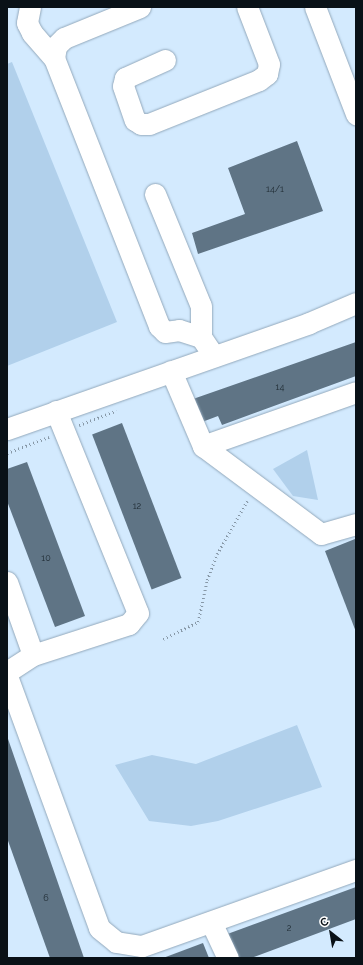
<!DOCTYPE html>
<html>
<head>
<meta charset="utf-8">
<style>
	body { margin:0 }
	#map { position:relative; width:363px; height:965px; overflow:hidden; background:#d3eafe; font-family:Raleway,sans-serif }
	div>[style] { position:absolute }
	[style*='--x'] { left:calc(var(--x)*1px); top:calc(var(--y)*1px); width:calc(var(--w)*1px); rotate:calc(var(--a)*1deg) }
	.green>* { inset:0; background:#b1d0eb }
	.building>* { inset:0; background:#5f7485; transform-origin:0 0 }
	.path>* { height:2.5px; margin-top:-1.25px; transform-origin:0; background:repeating-linear-gradient(90deg,#8798a7 0 1px,transparent 0 4px) }
	.roads { filter:drop-shadow(0 0 1px #92a8bb) drop-shadow(0 0 1px #92a8bb) }
	.minor>* { height:21px; margin:-10.5px; padding:0 10.5px; transform-origin:10.5px; border-radius:10.5px; background:#fff }
	span { translate:-50% -50%; white-space:nowrap; text-align:center; line-height:1.15; -webkit-text-stroke:3.5px #fff; paint-order:stroke }
	.number-label { font-size:9px; color:#1e2a32 }
	.number-label span { -webkit-text-stroke-width:0 }
	.frame { position:absolute; inset:0; border:8px solid #091117; pointer-events:none }
	.north { position:absolute; left:311px; top:913px; width:40px; height:40px; -webkit-text-stroke:3px #fff; paint-order:stroke; rotate:329deg; font-size:11px; font-weight:700; line-height:16px; text-align:center; color:#091117 }
	.north::after { content:''; display:block; margin:auto; width:14px; height:18px; background:#091117; clip-path:polygon(50% 0,100% 100%,50% 72%,0 100%) }
</style>
</head>
<body>
<div id="map">
	<div class="green">
		<div style="clip-path:polygon(12px 62px,117px 322px,7px 366px,7px 64px)"></div>
		<div style="clip-path:polygon(307px 450px,318px 500px,293px 496px,273px 469px)"></div>
		<div style="clip-path:polygon(297px 725px,322px 787px,218px 821px,191px 826px,149px 821px,115px 765px,152px 755px,196px 764px)"></div>
	</div>
	<div class="building">
		<div style="clip-path:polygon(297px 141px,323px 211px,198px 254px,192px 233px,245px 214px,228px 168px)"></div>
		<div style="clip-path:polygon(356px 342px,356px 376px,222px 425px,218px 416px,202px 422px,193px 399px)"></div>
		<div style="left:122px;top:423px;width:166px;height:32px;rotate:69deg"></div>
		<div style="clip-path:polygon(27px 462px,85px 616px,55px 627px,7px 501px,7px 469px)"></div>
		<div style="clip-path:polygon(355px 539px,356px 542px,356px 632px,325px 551px)"></div>
		<div style="clip-path:polygon(7px 736px,84px 958px,50px 958px,7px 838px)"></div>
		<div style="clip-path:polygon(356px 887px,356px 919px,251px 958px,230px 958px,222px 936px)"></div>
		<div style="clip-path:polygon(203px 943px,209px 958px,163px 958px)"></div>
	</div>
	<div class="path">
		<div style="--x:79;--y:425;--w:40;--a:-21"></div>
		<div style="--x:7;--y:453;--w:45;--a:-20.9"></div>
		<div style="--x:163;--y:639;--w:39;--a:-26"></div>
		<div style="--x:198;--y:622;--w:43;--a:-77.9"></div>
		<div style="--x:207;--y:580;--w:28;--a:-69"></div>
		<div style="--x:217;--y:554;--w:61;--a:-60.5"></div>
	</div>
	<div class="roads">
		<div class="minor">
			<div style="--x:30;--y:7;--w:16;--a:101"></div>
			<div style="--x:27;--y:23;--w:11;--a:63"></div>
			<div style="--x:32;--y:33;--w:33;--a:49"></div>
			<div style="--x:140;--y:7;--w:82;--a:157.8"></div>
			<div style="--x:64;--y:38;--w:11;--a:135"></div>
			<div style="--x:56;--y:46;--w:12;--a:99"></div>
			<div style="--x:54;--y:58;--w:288;--a:68.6"></div>
			<div style="--x:159;--y:326;--w:8;--a:45"></div>
			<div style="--x:165;--y:332;--w:14;--a:-8"></div>
			<div style="--x:179;--y:330;--w:23;--a:18"></div>
			<div style="--x:201;--y:337;--w:23;--a:56"></div>
			<div style="--x:315;--y:7;--w:115;--a:69"></div>
			<div style="--x:165;--y:60;--w:44;--a:155.8"></div>
			<div style="--x:125;--y:78;--w:8;--a:104"></div>
			<div style="--x:123;--y:86;--w:36;--a:71"></div>
			<div style="--x:135;--y:120;--w:7;--a:34"></div>
			<div style="--x:141;--y:124;--w:8;--a:0"></div>
			<div style="--x:149;--y:124;--w:118;--a:-21.8"></div>
			<div style="--x:259;--y:80;--w:10;--a:-37"></div>
			<div style="--x:267;--y:74;--w:10;--a:-79"></div>
			<div style="--x:269;--y:64;--w:61;--a:-111.1"></div>
			<div style="--x:155;--y:194;--w:121;--a:67.7"></div>
			<div style="--x:201;--y:306;--w:31;--a:90"></div>
			<div style="--x:171;--y:371;--w:82;--a:66.9"></div>
			<div style="--x:203;--y:446;--w:147;--a:36.7"></div>
			<div style="--x:321;--y:534;--w:36;--a:-16"></div>
			<div style="--x:7;--y:429;--w:320;--a:-19.3"></div>
			<div style="--x:309;--y:323;--w:51;--a:-23.1"></div>
			<div style="--x:203;--y:446;--w:162;--a:-19.4"></div>
			<div style="--x:7;--y:582;--w:77;--a:70.4"></div>
			<div style="--x:33;--y:655;--w:31;--a:147"></div>
			<div style="--x:33;--y:655;--w:101;--a:-17.9"></div>
			<div style="--x:129;--y:624;--w:14;--a:-51"></div>
			<div style="--x:138;--y:613;--w:218;--a:-112.1"></div>
			<div style="--x:7;--y:676;--w:268;--a:69.9"></div>
			<div style="--x:99;--y:928;--w:22;--a:39"></div>
			<div style="--x:116;--y:942;--w:26;--a:9"></div>
			<div style="--x:142;--y:946;--w:227;--a:-19.6"></div>
			<div style="--x:211;--y:922;--w:40;--a:65"></div>
		</div>
	</div>
	<div class="number-label">
		<span style="left:275px;top:189px">14/1</span>
		<span style="left:280px;top:387px">14</span>
		<span style="left:137px;top:506px">12</span>
		<span style="left:46px;top:558px">10</span>
		<span style="left:46px;top:898px">6</span>
		<span style="left:289px;top:928px">2</span>
	</div>
	<div class="frame"></div>
	<div class="north">С</div>
</div>
</body>
</html>
